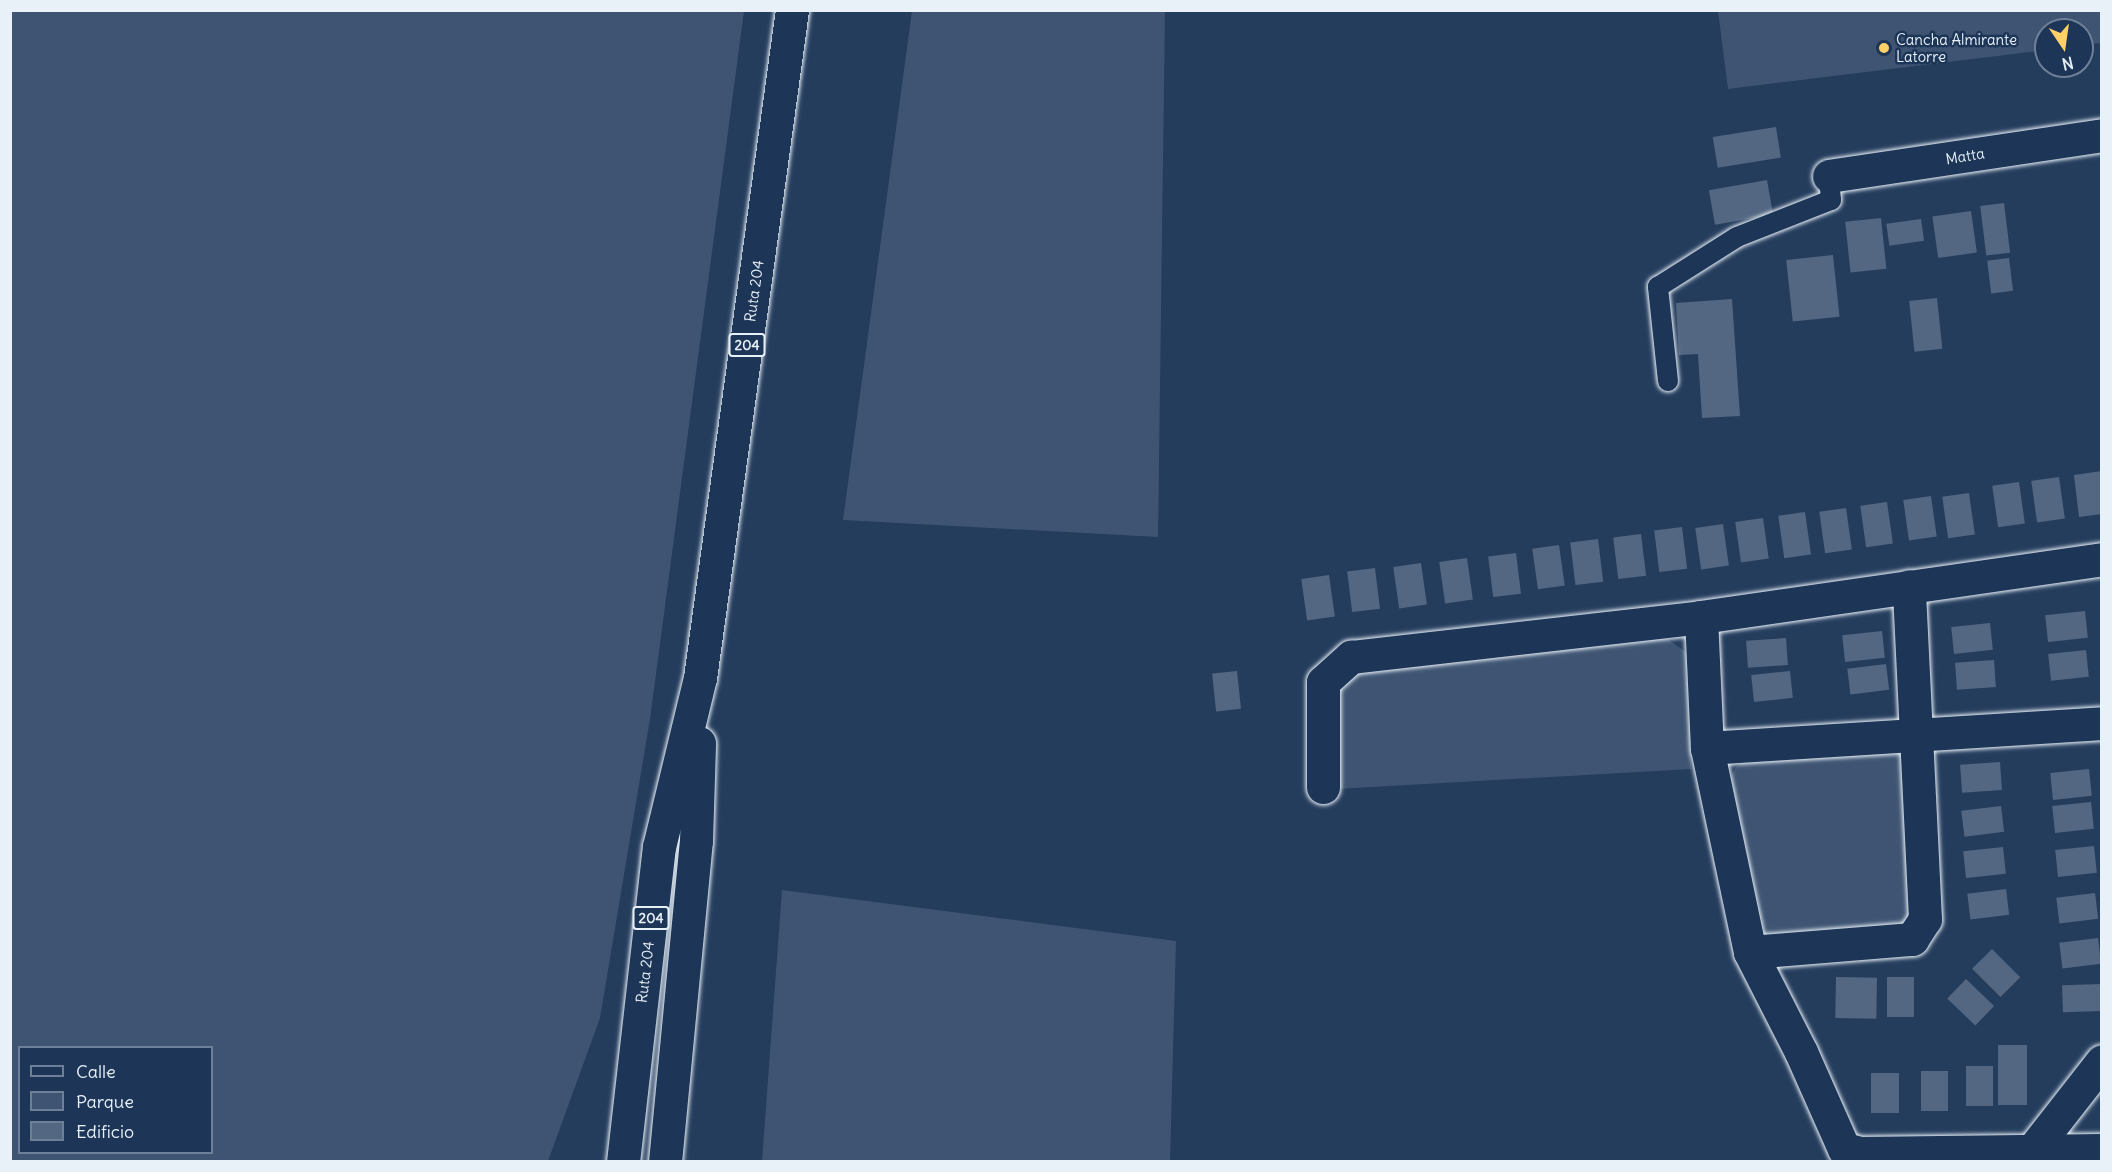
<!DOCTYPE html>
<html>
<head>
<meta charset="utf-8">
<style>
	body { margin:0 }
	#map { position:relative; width:2112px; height:1172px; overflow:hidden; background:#253d5d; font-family:Delius,sans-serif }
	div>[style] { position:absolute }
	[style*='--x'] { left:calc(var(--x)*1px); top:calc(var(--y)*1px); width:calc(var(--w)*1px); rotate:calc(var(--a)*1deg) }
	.green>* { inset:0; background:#3e5472 }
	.building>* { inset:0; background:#536782; transform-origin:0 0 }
	.roads { filter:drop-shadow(0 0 2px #e8f1f8) drop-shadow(0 0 2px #e8f1f8) }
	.service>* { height:20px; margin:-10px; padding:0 10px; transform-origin:10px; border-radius:10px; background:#1d3557 }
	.minor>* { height:33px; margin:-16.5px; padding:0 16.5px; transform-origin:16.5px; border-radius:16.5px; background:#1d3557 }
	.primary>* { height:33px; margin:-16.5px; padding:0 16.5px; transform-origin:16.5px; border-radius:16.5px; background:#1d3557 }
	.dots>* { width:16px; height:16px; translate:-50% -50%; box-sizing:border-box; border:3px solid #1d3557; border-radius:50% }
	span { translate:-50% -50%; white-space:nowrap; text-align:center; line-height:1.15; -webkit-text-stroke:5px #1d3557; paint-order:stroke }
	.shield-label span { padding:2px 4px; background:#1d3557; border:2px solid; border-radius:4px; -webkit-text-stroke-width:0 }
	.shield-label { font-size:14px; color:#e8f1f8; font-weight:700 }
	.poi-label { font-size:15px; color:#e8f1f8 }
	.left { translate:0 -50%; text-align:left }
	.street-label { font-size:15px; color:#e8f1f8 }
	.frame { position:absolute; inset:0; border:12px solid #e8f1f8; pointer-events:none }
	.legend { position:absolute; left:18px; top:1046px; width:195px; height:108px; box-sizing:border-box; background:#1d3557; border:2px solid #6e8097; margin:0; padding:8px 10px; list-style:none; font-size:18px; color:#e8f1f8 }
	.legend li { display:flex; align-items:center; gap:12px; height:30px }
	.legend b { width:30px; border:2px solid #6e8097 }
	.north { position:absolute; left:2034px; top:18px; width:60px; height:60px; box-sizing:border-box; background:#1d3557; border:2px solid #6e8097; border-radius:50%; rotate:167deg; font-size:16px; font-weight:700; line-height:24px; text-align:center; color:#e8f1f8 }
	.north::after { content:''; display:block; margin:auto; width:21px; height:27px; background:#ffd166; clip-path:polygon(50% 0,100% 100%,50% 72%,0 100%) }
</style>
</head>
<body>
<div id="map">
	<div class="green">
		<div style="clip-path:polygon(evenodd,10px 11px,744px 11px,650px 719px,600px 1018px,548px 1161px,11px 1161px,10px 11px,20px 1048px,212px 1048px,212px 1152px,20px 1152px,20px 1048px)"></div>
		<div style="clip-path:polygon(912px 11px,1165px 11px,1158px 537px,843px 520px)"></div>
		<div style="clip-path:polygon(1718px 11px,2101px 11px,2101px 43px,2082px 45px,2082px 30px,2046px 30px,2046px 50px,1728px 89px)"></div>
		<div style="clip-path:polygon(1661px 634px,1687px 653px,1691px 769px,1337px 789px,1337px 694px,1354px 674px)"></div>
		<div style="clip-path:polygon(1901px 752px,1912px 929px,1768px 941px,1754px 905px,1728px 785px,1735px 768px,1746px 761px)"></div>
		<div style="clip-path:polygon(782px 890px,1176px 941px,1170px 1161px,762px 1161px)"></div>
	</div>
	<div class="building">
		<div style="left:1776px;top:127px;width:31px;height:64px;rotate:81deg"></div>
		<div style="left:1767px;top:180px;width:35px;height:59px;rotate:80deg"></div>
		<div style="left:2004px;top:203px;width:50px;height:24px;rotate:83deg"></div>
		<div style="left:1971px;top:211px;width:42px;height:39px;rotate:82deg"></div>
		<div style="left:1881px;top:218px;width:51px;height:36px;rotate:84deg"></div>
		<div style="left:1921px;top:219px;width:22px;height:35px;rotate:82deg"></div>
		<div style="left:1833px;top:255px;width:62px;height:47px;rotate:84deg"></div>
		<div style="left:2009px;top:258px;width:33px;height:22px;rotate:83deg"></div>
		<div style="left:1937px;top:298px;width:51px;height:28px;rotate:84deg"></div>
		<div style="clip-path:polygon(1732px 299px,1740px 416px,1702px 418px,1698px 354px,1679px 355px,1676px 303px)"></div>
		<div style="clip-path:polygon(2102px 471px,2102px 514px,2079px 517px,2074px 475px)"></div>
		<div style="left:2059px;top:477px;width:42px;height:28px;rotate:82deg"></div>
		<div style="left:2019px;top:482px;width:42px;height:27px;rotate:82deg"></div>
		<div style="left:1969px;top:493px;width:42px;height:27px;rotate:82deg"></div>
		<div style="left:1931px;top:496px;width:41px;height:28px;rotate:82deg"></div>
		<div style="left:1887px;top:502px;width:42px;height:27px;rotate:82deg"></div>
		<div style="left:1846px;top:508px;width:42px;height:27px;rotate:82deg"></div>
		<div style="left:1805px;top:512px;width:43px;height:27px;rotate:82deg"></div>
		<div style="left:1763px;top:518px;width:41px;height:28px;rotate:82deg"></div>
		<div style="left:1723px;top:524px;width:42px;height:28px;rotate:82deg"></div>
		<div style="left:1682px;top:527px;width:42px;height:28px;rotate:83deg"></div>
		<div style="left:1641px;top:534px;width:42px;height:28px;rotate:83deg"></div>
		<div style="left:1598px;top:539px;width:43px;height:28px;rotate:83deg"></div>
		<div style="left:1559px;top:545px;width:41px;height:27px;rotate:82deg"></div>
		<div style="left:1516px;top:553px;width:41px;height:28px;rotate:83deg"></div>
		<div style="left:1467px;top:558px;width:42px;height:28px;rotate:82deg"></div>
		<div style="left:1421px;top:563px;width:42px;height:28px;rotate:82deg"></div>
		<div style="left:1375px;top:568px;width:41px;height:28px;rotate:83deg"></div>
		<div style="left:1329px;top:575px;width:42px;height:28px;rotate:82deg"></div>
		<div style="left:2085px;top:611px;width:27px;height:40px;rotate:84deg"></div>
		<div style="left:1990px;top:623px;width:27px;height:39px;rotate:84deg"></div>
		<div style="left:1882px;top:631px;width:27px;height:40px;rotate:84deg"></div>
		<div style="left:1786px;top:638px;width:27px;height:40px;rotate:86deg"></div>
		<div style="left:2086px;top:650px;width:27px;height:38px;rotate:84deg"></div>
		<div style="left:1994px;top:660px;width:27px;height:39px;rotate:86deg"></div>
		<div style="left:1886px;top:664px;width:26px;height:39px;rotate:83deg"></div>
		<div style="left:1237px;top:671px;width:38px;height:25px;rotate:84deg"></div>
		<div style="left:1790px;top:671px;width:27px;height:39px;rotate:84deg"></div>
		<div style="left:2000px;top:762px;width:28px;height:40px;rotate:86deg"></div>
		<div style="left:2089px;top:769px;width:27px;height:39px;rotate:84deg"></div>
		<div style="left:2091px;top:802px;width:27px;height:39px;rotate:84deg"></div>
		<div style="left:2001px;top:806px;width:26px;height:40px;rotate:83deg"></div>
		<div style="left:2094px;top:846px;width:27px;height:39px;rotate:84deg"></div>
		<div style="left:2003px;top:847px;width:27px;height:40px;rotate:84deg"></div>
		<div style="left:2006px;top:889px;width:26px;height:39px;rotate:83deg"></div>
		<div style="left:2095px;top:893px;width:26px;height:39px;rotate:83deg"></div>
		<div style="left:2098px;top:938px;width:26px;height:39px;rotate:83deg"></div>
		<div style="left:1992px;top:949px;width:40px;height:28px;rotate:45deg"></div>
		<div style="left:1836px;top:977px;width:41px;height:41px;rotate:1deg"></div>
		<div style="left:1887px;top:977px;width:27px;height:40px"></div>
		<div style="left:1966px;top:979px;width:39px;height:27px;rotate:44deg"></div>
		<div style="left:2101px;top:984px;width:27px;height:39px;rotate:88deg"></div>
		<div style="left:2027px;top:1045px;width:60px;height:29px;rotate:90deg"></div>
		<div style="left:1966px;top:1066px;width:27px;height:40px"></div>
		<div style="left:1948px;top:1071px;width:40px;height:27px;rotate:90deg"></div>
		<div style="left:1871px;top:1073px;width:28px;height:40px"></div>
	</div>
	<div class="roads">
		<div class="service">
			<div style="--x:1668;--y:381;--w:95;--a:-96.1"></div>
			<div style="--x:1658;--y:287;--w:93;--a:-32.3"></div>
			<div style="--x:1737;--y:237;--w:101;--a:-21.5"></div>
			<div style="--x:1831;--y:200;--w:24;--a:-95"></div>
		</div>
		<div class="minor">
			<div style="--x:1829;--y:176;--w:276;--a:-8.5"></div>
			<div style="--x:1701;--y:617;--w:131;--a:87.4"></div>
			<div style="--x:1707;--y:748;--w:208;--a:78.1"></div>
			<div style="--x:1750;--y:952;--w:112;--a:63"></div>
			<div style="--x:1801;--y:1052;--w:106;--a:66.1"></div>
			<div style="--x:1844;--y:1149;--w:16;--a:14"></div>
			<div style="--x:1860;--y:1153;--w:242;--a:-0.7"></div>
			<div style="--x:1707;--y:748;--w:396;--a:-3.6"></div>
			<div style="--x:1323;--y:787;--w:105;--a:-90"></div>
			<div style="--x:1323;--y:682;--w:38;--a:-42"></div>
			<div style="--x:1351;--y:657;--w:352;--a:-6.5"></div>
			<div style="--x:1701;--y:617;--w:405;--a:-8.2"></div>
			<div style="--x:1750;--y:952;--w:163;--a:-4.6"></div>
			<div style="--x:1912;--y:939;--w:24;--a:-57"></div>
			<div style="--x:1925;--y:919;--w:333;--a:-92.8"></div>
			<div style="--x:2028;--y:1162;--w:10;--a:-73"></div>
			<div style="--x:2031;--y:1152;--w:115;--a:-52"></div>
		</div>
		<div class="primary">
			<div style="--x:623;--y:1162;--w:317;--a:-83.5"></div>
			<div style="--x:659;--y:847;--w:174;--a:-76.4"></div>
			<div style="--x:700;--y:678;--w:674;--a:-82.16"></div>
			<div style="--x:665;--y:1162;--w:322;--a:-84.5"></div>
			<div style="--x:696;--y:841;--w:98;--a:-88.2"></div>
		</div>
	</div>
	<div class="dots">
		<div style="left:1884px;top:48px;background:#ffd166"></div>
	</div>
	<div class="shield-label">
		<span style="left:747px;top:345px">204</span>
		<span style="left:651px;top:918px">204</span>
	</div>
	<div class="poi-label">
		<span class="left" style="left:1896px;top:48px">Cancha Almirante<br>Latorre</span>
	</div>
	<div class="street-label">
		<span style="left:1965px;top:156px;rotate:-9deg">Matta</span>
		<span style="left:754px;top:291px;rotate:-82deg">Ruta 204</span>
		<span style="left:645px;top:972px;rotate:-83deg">Ruta 204</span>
	</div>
	<div class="frame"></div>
	<ul class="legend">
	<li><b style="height:8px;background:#1d3557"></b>Calle</li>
	<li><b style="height:16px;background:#3e5472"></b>Parque</li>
	<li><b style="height:16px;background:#536782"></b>Edificio</li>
	</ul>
	<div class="north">N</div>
</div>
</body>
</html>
